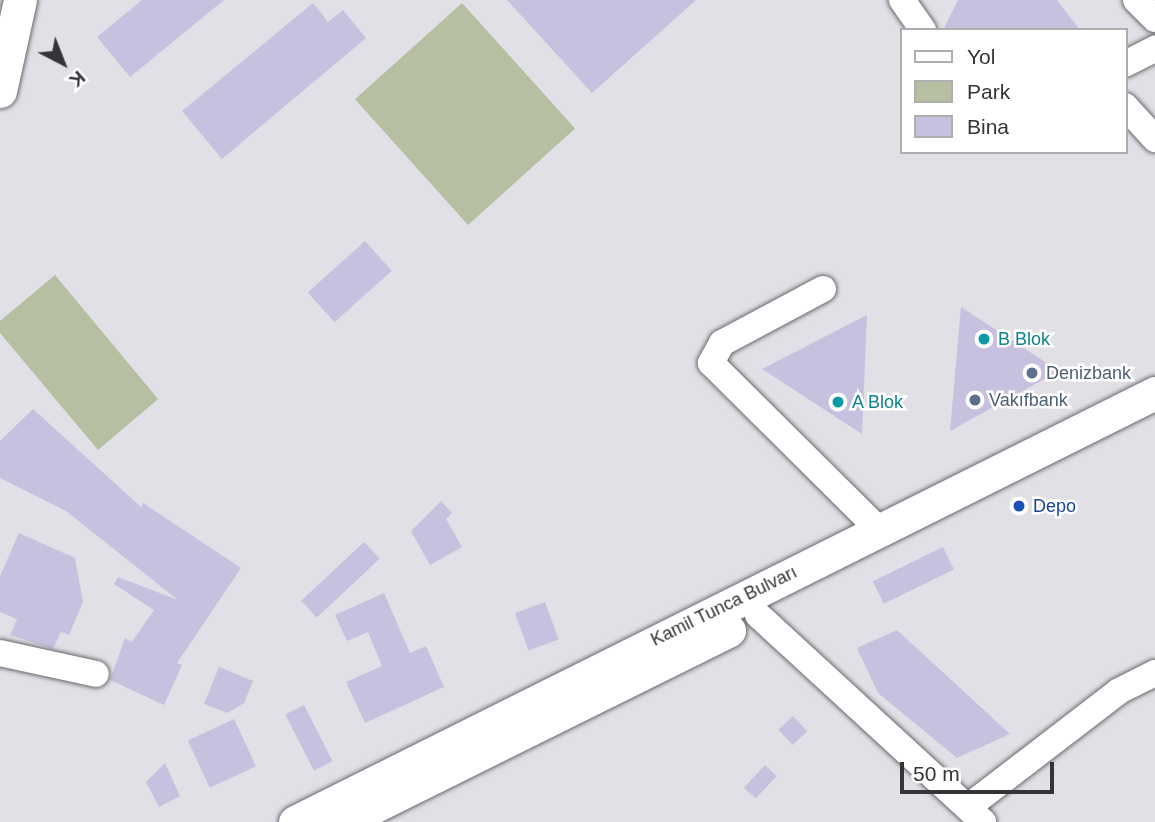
<!DOCTYPE html>
<html>
<head>
<meta charset="utf-8">
<style>
	body { margin:0 }
	#map { position:relative; width:1155px; height:822px; overflow:hidden; background:#e1e0e6; font-family:Arial,sans-serif }
	div>[style] { position:absolute }
	[style*='--x'] { left:calc(var(--x)*1px); top:calc(var(--y)*1px); width:calc(var(--w)*1px); rotate:calc(var(--a)*1deg) }
	.green>* { inset:0; background:#b6bfa1; transform-origin:0 0 }
	.building>* { inset:0; background:#c7c0df; transform-origin:0 0 }
	.roads { filter:drop-shadow(0 0 2px #6a696e) drop-shadow(0 0 2px #6a696e) }
	.minor>* { height:26px; margin:-13px; padding:0 13px; transform-origin:13px; border-radius:13px; background:#fff }
	.major>* { height:33px; margin:-16.5px; padding:0 16.5px; transform-origin:16.5px; border-radius:16.5px; background:#fff }
	.dots>* { width:19px; height:19px; translate:-50% -50%; box-sizing:border-box; border:4px solid #fff; border-radius:50% }
	span { translate:-50% -50%; white-space:nowrap; text-align:center; line-height:1.15; -webkit-text-stroke:5px #fff; paint-order:stroke }
	.culture-label { font-size:18px; color:#0d838f }
	.left { translate:0 -50%; text-align:left }
	.service-label { font-size:18px; color:#4e5e75 }
	.transit-label { font-size:18px; color:#164399 }
	.street-label { font-size:18px; color:#353437 }
	.legend { position:absolute; left:900px; top:28px; width:228px; height:126px; box-sizing:border-box; background:#fff; border:2px solid #aeaeaf; margin:0; padding:9px 12px; list-style:none; font-size:21px; color:#353437 }
	.legend li { display:flex; align-items:center; gap:14px; height:35px }
	.legend b { width:35px; border:2px solid #aeaeaf }
	.north { position:absolute; left:28px; top:28px; width:70px; height:70px; -webkit-text-stroke:5px #fff; paint-order:stroke; rotate:138deg; font-size:19px; font-weight:700; line-height:28px; text-align:center; color:#353437 }
	.north::after { content:''; display:block; margin:auto; width:24px; height:32px; background:#353437; clip-path:polygon(50% 0,100% 100%,50% 72%,0 100%) }
	.scale { position:absolute; left:900px; top:762px; width:154px; height:32px; box-sizing:border-box; border:4px solid #353437; border-top:0; padding-left:9px; font-size:21px; line-height:24px; white-space:nowrap; color:#353437; -webkit-text-stroke:5px #fff; paint-order:stroke }
</style>
</head>
<body>
<div id="map">
	<div class="green">
		<div style="left:462px;top:3px;width:169px;height:144px;rotate:48deg"></div>
		<div style="clip-path:polygon(55px 275px,158px 399px,98px 450px,0 333px,0 321px)"></div>
	</div>
	<div class="building">
		<div style="clip-path:polygon(142px 0,224px 0,130px 77px,97px 37px)"></div>
		<div style="clip-path:polygon(507px 0,696px 0,592px 93px)"></div>
		<div style="clip-path:polygon(958px 0,1057px 0,1080px 30px,943px 30px)"></div>
		<div style="clip-path:polygon(313px 3px,328px 22px,343px 10px,366px 38px,222px 159px,182px 111px)"></div>
		<div style="left:365px;top:241px;width:40px;height:77px;rotate:48deg"></div>
		<div style="clip-path:polygon(961px 307px,1059px 371px,950px 431px)"></div>
		<div style="clip-path:polygon(867px 315px,862px 434px,762px 369px)"></div>
		<div style="clip-path:polygon(33px 409px,141px 507px,143px 503px,241px 568px,177px 663px,182px 665px,164px 705px,110px 680px,125px 638px,132px 642px,154px 610px,114px 584px,118px 577px,178px 600px,66px 511px,0 478px,0 441px)"></div>
		<div style="clip-path:polygon(441px 501px,452px 513px,446px 519px,462px 547px,430px 565px,411px 531px)"></div>
		<div style="clip-path:polygon(19px 533px,75px 558px,83px 602px,69px 635px,61px 632px,53px 649px,10px 635px,17px 619px,0 612px,0 576px)"></div>
		<div style="left:364px;top:542px;width:23px;height:86px;rotate:47deg"></div>
		<div style="left:943px;top:547px;width:25px;height:78px;rotate:64deg"></div>
		<div style="clip-path:polygon(384px 593px,410px 653px,426px 646px,444px 687px,365px 723px,346px 682px,382px 666px,368px 632px,347px 641px,335px 615px)"></div>
		<div style="left:545px;top:602px;width:40px;height:32px;rotate:70deg"></div>
		<div style="clip-path:polygon(897px 630px,1010px 734px,957px 758px,878px 693px,857px 648px)"></div>
		<div style="clip-path:polygon(219px 667px,253px 681px,244px 703px,227px 713px,204px 704px)"></div>
		<div style="left:304px;top:705px;width:63px;height:21px;rotate:63deg"></div>
		<div style="left:793px;top:716px;width:21px;height:20px;rotate:47deg"></div>
		<div style="left:234px;top:719px;width:52px;height:51px;rotate:65deg"></div>
		<div style="clip-path:polygon(165px 763px,180px 796px,159px 807px,146px 782px)"></div>
		<div style="left:765px;top:765px;width:16px;height:31px;rotate:43deg"></div>
	</div>
	<div class="roads">
		<div class="minor">
			<div style="--x:902;--y:0;--w:37;--a:55"></div>
			<div style="--x:1136;--y:0;--w:27;--a:45"></div>
			<div style="--x:1125;--y:64;--w:34;--a:-27"></div>
			<div style="--x:1125;--y:106;--w:45;--a:47.7"></div>
			<div style="--x:823;--y:289;--w:115;--a:151.9"></div>
			<div style="--x:722;--y:343;--w:23;--a:119"></div>
			<div style="--x:711;--y:363;--w:237;--a:44.8"></div>
			<div style="--x:758;--y:615;--w:306;--a:42.6"></div>
			<div style="--x:0;--y:653;--w:98;--a:12.3"></div>
			<div style="--x:968;--y:807;--w:190;--a:-37.5"></div>
			<div style="--x:1119;--y:691;--w:40;--a:-26.6"></div>
		</div>
		<div class="major">
			<div style="--x:0;--y:91;--w:93;--a:-77.6"></div>
			<div style="--x:295;--y:822;--w:961;--a:-26.51"></div>
			<div style="--x:343;--y:822;--w:431;--a:-26.4"></div>
		</div>
	</div>
	<div class="dots">
		<div style="left:984px;top:339px;background:#0f9aa8"></div>
		<div style="left:1032px;top:373px;background:#5c6f8a"></div>
		<div style="left:975px;top:400px;background:#5c6f8a"></div>
		<div style="left:838px;top:402px;background:#0f9aa8"></div>
		<div style="left:1019px;top:506px;background:#1a4fb4"></div>
	</div>
	<div class="culture-label">
		<span class="left" style="left:998px;top:339px">B Blok</span>
		<span class="left" style="left:852px;top:402px">A Blok</span>
	</div>
	<div class="service-label">
		<span class="left" style="left:1046px;top:373px">Denizbank</span>
		<span class="left" style="left:989px;top:400px">Vakıfbank</span>
	</div>
	<div class="transit-label">
		<span class="left" style="left:1033px;top:506px">Depo</span>
	</div>
	<div class="street-label">
		<span style="left:724px;top:606px;rotate:-26deg">Kamil Tunca Bulvarı</span>
	</div>
	<ul class="legend">
	<li><b style="height:9px;background:#fff"></b>Yol</li>
	<li><b style="height:19px;background:#b6bfa1"></b>Park</li>
	<li><b style="height:19px;background:#c7c0df"></b>Bina</li>
	</ul>
	<div class="north">K</div>
	<div class="scale">50 m</div>
</div>
</body>
</html>
